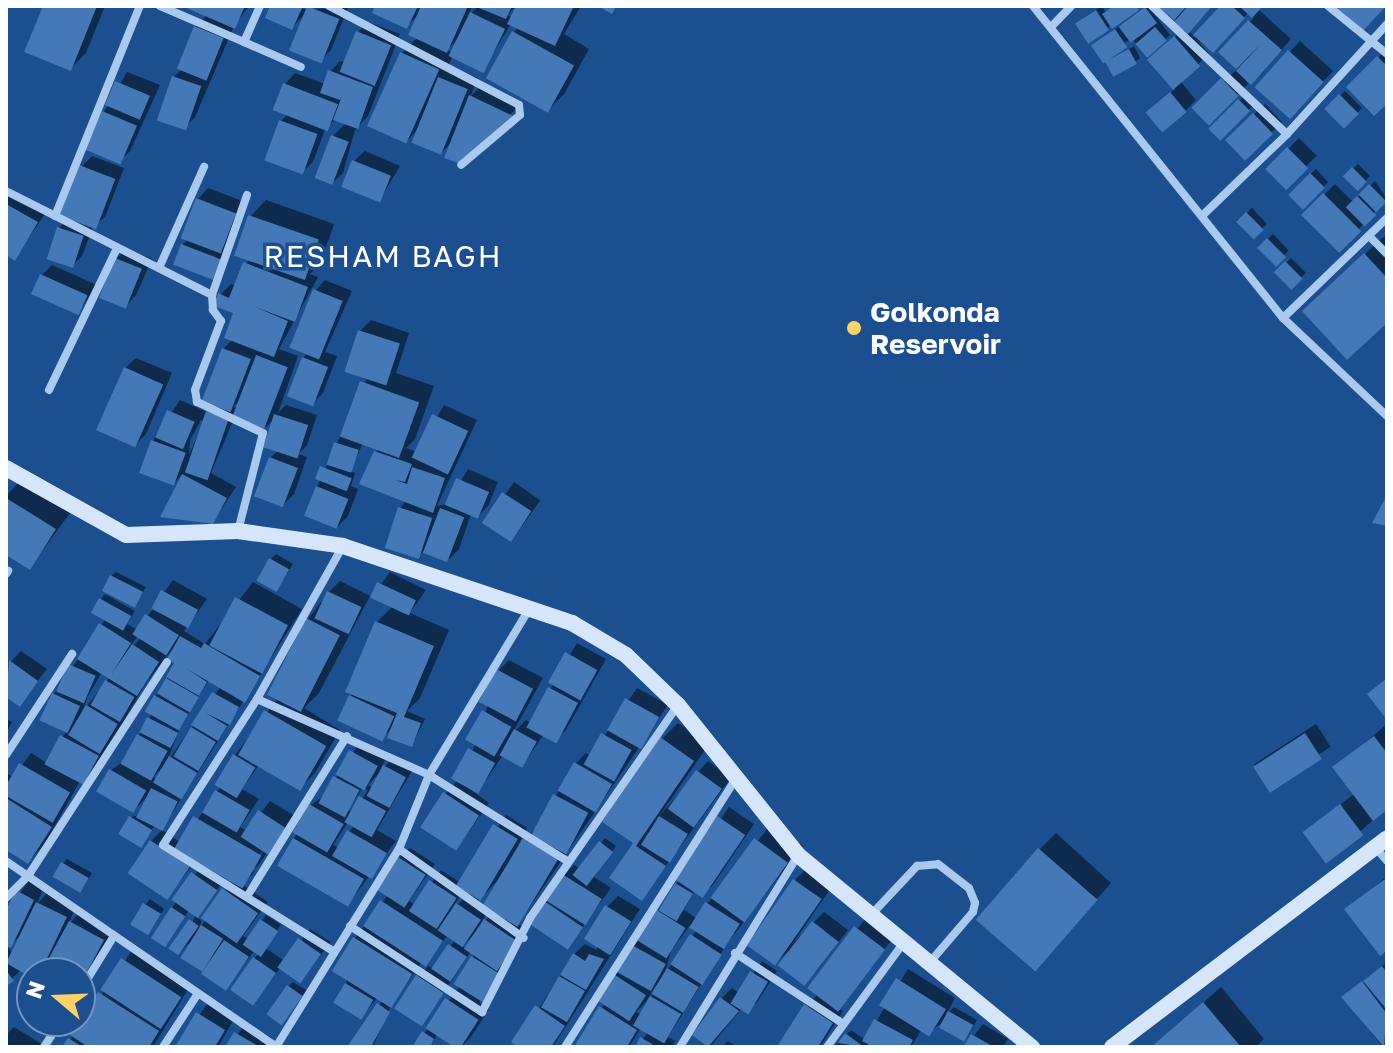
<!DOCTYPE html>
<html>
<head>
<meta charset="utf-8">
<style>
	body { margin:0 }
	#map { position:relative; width:1393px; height:1053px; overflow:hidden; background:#1b4f8f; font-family:"Golos Text",sans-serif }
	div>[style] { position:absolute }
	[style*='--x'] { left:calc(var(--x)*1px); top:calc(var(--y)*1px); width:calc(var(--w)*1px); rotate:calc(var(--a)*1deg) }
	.shadow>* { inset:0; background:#0007; transform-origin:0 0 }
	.building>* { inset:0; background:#4478b7; transform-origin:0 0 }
	.street>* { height:8px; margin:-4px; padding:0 4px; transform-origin:4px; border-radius:4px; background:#a9c9ee }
	.secondary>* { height:16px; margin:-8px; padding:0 8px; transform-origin:8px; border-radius:8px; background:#d6e6fa }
	.dots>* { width:22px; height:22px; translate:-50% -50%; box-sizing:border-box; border:4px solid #1b4f8f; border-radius:50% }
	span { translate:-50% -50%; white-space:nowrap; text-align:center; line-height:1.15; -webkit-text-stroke:7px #1b4f8f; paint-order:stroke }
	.poi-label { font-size:28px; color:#fff; font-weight:700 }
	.left { translate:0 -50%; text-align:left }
	.neighbourhood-label { font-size:30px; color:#fff; letter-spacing:2px }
	.frame { position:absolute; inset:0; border:8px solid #fff; pointer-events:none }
	.north { position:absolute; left:16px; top:957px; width:80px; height:80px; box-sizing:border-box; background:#1b4f8f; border:2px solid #7695bc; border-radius:50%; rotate:289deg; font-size:22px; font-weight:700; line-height:32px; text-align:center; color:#fff }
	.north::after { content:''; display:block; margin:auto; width:28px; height:36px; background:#ffd166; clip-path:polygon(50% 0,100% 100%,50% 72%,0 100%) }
</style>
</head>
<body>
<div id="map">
	<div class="shadow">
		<div style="clip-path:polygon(45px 6px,105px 6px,86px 53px,70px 69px)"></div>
		<div style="clip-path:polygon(187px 6px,249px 6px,234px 26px,195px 117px,184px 128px,174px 77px,182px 69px,195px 27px,207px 15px)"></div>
		<div style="clip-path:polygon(272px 6px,306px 9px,348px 8px,331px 50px,320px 61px,306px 13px,292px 27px)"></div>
		<div style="clip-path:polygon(evenodd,377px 6px,472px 6px,468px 17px,478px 6px,516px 6px,508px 15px,513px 18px,518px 6px,581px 6px,564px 34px,589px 49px,564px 94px,548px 110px,514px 32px,519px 27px,511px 24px,482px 71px,453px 56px,448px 66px,478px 78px,470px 97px,481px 86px,522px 104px,457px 161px,452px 142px,441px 153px,420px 127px,407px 141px,402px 53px,417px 38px,419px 14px,407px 26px,377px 6px,458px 39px,452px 52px,447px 50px,458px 39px)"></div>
		<div style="clip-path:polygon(1102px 6px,1106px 13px,1115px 6px,1140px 6px,1107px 28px,1082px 19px)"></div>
		<div style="clip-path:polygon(1148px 6px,1170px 35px,1147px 55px,1131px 38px,1103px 60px,1093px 45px)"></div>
		<div style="clip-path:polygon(1161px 6px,1211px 6px,1188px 30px,1194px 37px,1223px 6px,1261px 6px,1258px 9px,1291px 39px,1262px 72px,1244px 76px,1248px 84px,1208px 123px,1194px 108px,1252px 56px,1236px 66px,1221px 52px,1254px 17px,1249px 12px,1212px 50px,1197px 40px,1209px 54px,1180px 81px,1196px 100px,1186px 110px,1160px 103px,1175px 89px,1150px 60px,1185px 28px)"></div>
		<div style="clip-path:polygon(368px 22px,400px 34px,368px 116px,355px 130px,343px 173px,332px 183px,333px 136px,346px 123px,336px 119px,326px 127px,313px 162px,302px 172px,281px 121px,289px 113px,285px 84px,295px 73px,325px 84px,330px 72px,340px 61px,346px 63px,358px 32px)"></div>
		<div style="clip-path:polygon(1300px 41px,1333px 71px,1300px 106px,1257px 87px)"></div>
		<div style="clip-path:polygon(1134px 46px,1140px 58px,1135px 62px,1113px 59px)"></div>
		<div style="clip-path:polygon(1387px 49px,1387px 101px,1349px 87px)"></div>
		<div style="clip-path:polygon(127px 72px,160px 85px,130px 151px,119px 162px,104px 112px)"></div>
		<div style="left:1345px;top:91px;width:24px;height:25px;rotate:45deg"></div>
		<div style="left:1244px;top:96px;width:13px;height:46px;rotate:45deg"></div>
		<div style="left:1265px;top:104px;width:25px;height:52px;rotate:47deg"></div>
		<div style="left:1299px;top:138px;width:25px;height:44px;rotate:45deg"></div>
		<div style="clip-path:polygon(365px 151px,400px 166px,379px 201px,354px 161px)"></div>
		<div style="clip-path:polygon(92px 156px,124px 168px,105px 217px,93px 227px,82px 256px,71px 267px,59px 228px,69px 218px,81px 167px)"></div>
		<div style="left:1358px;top:164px;width:17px;height:17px;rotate:45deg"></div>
		<div style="left:1316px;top:169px;width:18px;height:36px;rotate:47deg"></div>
		<div style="clip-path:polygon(1375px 181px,1387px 199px,1339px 250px,1304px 215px,1335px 184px,1353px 202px)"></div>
		<div style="clip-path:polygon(6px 187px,47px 211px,15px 258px,6px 253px)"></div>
		<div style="clip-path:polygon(208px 188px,245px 202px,225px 267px,182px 245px,189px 239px,198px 199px)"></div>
		<div style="clip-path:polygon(evenodd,266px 200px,334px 224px,321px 263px,310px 274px,318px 277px,279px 349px,298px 356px,278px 413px,286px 405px,317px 415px,307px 445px,298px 454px,307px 457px,294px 494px,283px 505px,270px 458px,279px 450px,274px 419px,266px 427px,235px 416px,211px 473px,236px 487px,213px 522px,183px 474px,175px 482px,153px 441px,180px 400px,207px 412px,215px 404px,223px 349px,233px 339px,236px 312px,220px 295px,231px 284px,236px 286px,249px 259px,250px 217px,266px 200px,244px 396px,239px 409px,233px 407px,244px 396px,266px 200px,201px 420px,204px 421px,189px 455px,190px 440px,201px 420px)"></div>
		<div style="left:1252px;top:208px;width:22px;height:19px;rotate:47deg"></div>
		<div style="left:1273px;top:234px;width:23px;height:19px;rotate:47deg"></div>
		<div style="clip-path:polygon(1387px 235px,1387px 321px,1321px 295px,1381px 239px)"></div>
		<div style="clip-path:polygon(127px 249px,152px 259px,136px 295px,126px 306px,116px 259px)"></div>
		<div style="left:1291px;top:258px;width:21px;height:21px;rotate:45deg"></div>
		<div style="clip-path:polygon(52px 265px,97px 285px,79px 312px,42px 275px)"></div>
		<div style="clip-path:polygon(325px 280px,352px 291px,325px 352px,337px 356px,323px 393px,312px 404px,303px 358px,308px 353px,315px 291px)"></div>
		<div style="clip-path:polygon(371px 320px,409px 333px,396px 373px,434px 386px,415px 439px,406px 448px,417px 452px,444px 405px,477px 420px,437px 506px,447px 504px,468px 469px,498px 482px,488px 506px,477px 517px,471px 514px,459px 549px,449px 559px,430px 545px,419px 556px,400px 508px,406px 501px,376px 452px,379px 449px,363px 443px,350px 471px,355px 473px,351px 486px,358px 489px,348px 516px,337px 527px,317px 487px,367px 378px,360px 331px)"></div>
		<div style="clip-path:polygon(136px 358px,172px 373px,146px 434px,135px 445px,125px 368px)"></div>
		<div style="clip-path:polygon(20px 481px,70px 513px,30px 568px,6px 552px,6px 496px)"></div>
		<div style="left:514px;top:482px;width:32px;height:50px;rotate:35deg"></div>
		<div style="clip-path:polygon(276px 554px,293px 564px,277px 589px,271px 559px)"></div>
		<div style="clip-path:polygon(116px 572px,146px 587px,135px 605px,111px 576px)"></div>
		<div style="clip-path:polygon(evenodd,390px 572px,426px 590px,410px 613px,449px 630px,420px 698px,407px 711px,425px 719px,412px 745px,394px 726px,381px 739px,351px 696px,377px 622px,392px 607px,370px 596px,319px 693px,304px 708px,340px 730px,315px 773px,299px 789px,259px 765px,242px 789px,259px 799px,240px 827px,247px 831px,270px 801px,295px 816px,243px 885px,268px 902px,243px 936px,248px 939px,266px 915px,281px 925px,265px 948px,285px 961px,310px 929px,331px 942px,301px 980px,281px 967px,253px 1003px,254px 958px,259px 954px,255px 950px,226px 988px,213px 957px,200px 969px,189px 943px,179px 953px,196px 914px,189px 910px,169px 940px,172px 908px,203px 863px,197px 859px,168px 897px,151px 841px,162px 830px,181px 843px,221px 786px,235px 755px,278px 698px,308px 619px,329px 592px,340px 581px,372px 597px,390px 572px,265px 846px,252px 876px,248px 876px,265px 846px,390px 572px,227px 877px,233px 880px,197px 932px,202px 921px,196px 917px,227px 877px)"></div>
		<div style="clip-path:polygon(evenodd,173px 580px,207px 599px,184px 631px,205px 644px,253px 582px,302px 609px,162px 829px,155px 825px,142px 845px,131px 817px,139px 815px,148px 796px,134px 810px,111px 770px,124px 761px,152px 714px,156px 696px,177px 662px,177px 643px,144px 686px,94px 772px,80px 781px,44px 845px,28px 862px,6px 848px,6px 773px,13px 777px,31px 753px,47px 763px,67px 730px,54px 694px,105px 620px,101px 599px,105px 594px,135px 611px,127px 624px,138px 630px,173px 580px,138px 635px,142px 637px,132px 647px,131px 646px,138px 635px,173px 580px,102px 672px,110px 677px,82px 712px,88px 696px,102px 672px,173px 580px,209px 680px,221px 686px,167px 762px,180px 727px,209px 680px,173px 580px,165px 765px,158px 780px,153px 777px,165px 765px)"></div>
		<div style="clip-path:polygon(577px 643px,606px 659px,566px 730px,555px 740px,544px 734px,522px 766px,503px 755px,478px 792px,459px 781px,489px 803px,458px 847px,445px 794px,458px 780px,476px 743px,498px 671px,509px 660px,543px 678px,512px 734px,526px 720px,531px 723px)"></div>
		<div style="clip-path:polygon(21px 651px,47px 669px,19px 704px,6px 694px,6px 667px)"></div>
		<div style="clip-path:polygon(evenodd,637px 688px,668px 705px,518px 924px,526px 929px,479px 1002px,489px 1009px,471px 1037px,461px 1047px,452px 1047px,455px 1044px,438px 1033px,430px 1047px,414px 1047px,460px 986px,456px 984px,475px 954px,471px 951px,422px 1025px,418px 977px,428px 966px,422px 962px,391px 1005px,373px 1047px,349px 1047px,383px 1000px,378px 997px,361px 1017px,346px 984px,355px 938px,388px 895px,399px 858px,410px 848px,435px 864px,409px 901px,415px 905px,441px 870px,461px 883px,506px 815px,527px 828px,518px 846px,538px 826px,575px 764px,586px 753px,591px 756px,637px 688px,498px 880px,485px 905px,478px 901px,498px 880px,637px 688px,465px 888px,471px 892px,454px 908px,453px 907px,465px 888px,637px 688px,490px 909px,495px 911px,483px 923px,482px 921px,490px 909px,637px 688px,476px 932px,467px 949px,462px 946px,476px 932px,637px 688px,448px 935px,455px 940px,433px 969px,425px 964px,448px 935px)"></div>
		<div style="clip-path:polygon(6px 719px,12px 722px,6px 733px)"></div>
		<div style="clip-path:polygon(678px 723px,709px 744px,660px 815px,708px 761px,731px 778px,642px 898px,634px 845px,662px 739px)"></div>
		<div style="left:1316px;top:724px;width:27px;height:74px;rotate:57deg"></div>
		<div style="clip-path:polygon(1387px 724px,1387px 808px,1326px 861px,1305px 833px,1355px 793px,1335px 768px)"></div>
		<div style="clip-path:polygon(evenodd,361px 741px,387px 755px,380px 771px,395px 756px,415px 766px,377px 830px,396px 841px,348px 904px,294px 839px,311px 805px,324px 796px,361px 741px,380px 772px,373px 788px,368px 785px,380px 772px,361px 741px,363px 787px,368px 790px,353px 812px,348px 810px,363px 787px,361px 741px,348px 822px,354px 825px,339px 848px,333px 845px,348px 822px)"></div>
		<div style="clip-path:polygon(evenodd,729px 807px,754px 824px,713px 885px,702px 895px,695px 890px,684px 910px,696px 918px,772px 823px,803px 846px,728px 942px,668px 1037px,675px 1041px,672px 1047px,637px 1047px,648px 1032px,641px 1028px,629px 1047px,576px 1047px,605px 1003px,617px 971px,729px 807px,690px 925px,697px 930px,665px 973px,671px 951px,690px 925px,729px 807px,663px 975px,641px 1015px,636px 1012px,645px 1003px,663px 975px)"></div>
		<div style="clip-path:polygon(1056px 833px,1111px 883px,1051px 952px,1040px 849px)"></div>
		<div style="clip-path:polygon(605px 838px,616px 846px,594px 877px,611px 888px,568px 947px,545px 903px,564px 875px,574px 865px,581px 869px)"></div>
		<div style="clip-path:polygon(67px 859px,92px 873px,84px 886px,63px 864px)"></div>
		<div style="clip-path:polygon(805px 870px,831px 888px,793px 943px,824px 912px,848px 930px,816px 972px,788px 951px,775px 964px,795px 880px)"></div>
		<div style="clip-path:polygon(1387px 876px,1387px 948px,1380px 954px,1347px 910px)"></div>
		<div style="clip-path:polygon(28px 881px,43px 889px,37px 904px,48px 892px,76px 906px,68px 925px,81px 911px,113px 929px,88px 977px,44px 970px,32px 976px,21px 970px,6px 984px,6px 945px,13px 954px,22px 934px,10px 945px,6px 943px,6px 915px)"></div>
		<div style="clip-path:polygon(618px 896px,640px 909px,553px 1047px,514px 1047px,574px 954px,585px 944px,596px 950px,599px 946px,607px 907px)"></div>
		<div style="clip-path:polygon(150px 899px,164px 909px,151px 929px,131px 924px)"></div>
		<div style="clip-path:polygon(867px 917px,894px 937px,838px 1008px,843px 1011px,820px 1047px,781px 1044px,818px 993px,810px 987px)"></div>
		<div style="clip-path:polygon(133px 949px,190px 986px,153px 1047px,65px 1047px)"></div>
		<div style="clip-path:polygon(762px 961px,777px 971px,758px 1001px,747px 1012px,742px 1008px,711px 1046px,695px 1035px,722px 998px,732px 988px,739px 993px)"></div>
		<div style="clip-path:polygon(1387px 962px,1387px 1042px,1382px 1046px,1344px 998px)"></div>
		<div style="clip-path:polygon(908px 969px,955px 998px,946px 1015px,954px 1007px,977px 1020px,968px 1035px,963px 1040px,938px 1025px,929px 1034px,922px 1029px,911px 1047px,869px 1042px,868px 1047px,834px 1047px,851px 1030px,865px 1040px)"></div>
		<div style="clip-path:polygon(293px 982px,306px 990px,287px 1018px,289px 986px)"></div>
		<div style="clip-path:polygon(1221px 987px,1264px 1039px,1256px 1047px,1153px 1047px)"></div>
		<div style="clip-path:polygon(208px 1003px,234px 1019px,218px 1047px,177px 1047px)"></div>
		<div style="clip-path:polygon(246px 1023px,272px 1038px,266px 1047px,228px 1047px)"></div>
		<div style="clip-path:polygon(983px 1024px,1008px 1039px,1003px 1047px,965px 1047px)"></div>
		<div style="clip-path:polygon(14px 1027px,45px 1046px,44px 1047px,6px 1047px,6px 1035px)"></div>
		<div style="clip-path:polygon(728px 1041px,737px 1047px,722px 1047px)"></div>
	</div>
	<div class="building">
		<div style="clip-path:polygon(43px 6px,97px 6px,71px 71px,24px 52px)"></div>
		<div style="clip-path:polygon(182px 6px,245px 6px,235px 29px)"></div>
		<div style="clip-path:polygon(270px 6px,303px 6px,292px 30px,265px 18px)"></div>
		<div style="left:307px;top:6px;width:35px;height:48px;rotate:22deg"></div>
		<div style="clip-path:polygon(375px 6px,418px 6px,407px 29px,372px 13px)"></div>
		<div style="clip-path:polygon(421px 6px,468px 6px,447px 53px,408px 35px)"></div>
		<div style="clip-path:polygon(474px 6px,512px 6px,506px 19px)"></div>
		<div style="clip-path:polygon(516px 6px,574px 6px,555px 46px,507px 24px)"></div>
		<div style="clip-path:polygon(598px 6px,616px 6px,612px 14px)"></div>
		<div style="clip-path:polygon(1114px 6px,1136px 6px,1139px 10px,1112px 29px,1102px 14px)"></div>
		<div style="clip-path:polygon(1158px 6px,1187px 6px,1174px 20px)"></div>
		<div style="clip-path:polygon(1188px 6px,1212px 6px,1188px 34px,1174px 22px)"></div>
		<div style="clip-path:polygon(1220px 6px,1232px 6px,1245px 18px,1213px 53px,1193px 35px)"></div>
		<div style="clip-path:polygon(1239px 6px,1263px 6px,1252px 18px)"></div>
		<div style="clip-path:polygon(1334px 6px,1386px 6px,1362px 32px)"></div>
		<div style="left:1145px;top:7px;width:20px;height:33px;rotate:53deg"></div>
		<div style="left:1096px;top:10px;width:24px;height:25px;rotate:57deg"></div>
		<div style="left:470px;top:12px;width:39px;height:49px;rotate:26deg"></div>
		<div style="clip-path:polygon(1248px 20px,1282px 50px,1251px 85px,1236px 71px,1260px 45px,1236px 69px,1218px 52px)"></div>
		<div style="left:194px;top:26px;width:32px;height:46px;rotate:22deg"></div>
		<div style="left:1155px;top:27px;width:18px;height:26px;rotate:49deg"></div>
		<div style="left:1115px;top:29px;width:22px;height:29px;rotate:56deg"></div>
		<div style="left:356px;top:31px;width:38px;height:44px;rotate:22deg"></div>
		<div style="left:512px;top:31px;width:71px;height:54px;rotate:29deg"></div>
		<div style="left:1174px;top:36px;width:40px;height:36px;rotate:49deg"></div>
		<div style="left:1129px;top:49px;width:17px;height:27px;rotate:62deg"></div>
		<div style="left:1288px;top:50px;width:48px;height:50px;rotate:42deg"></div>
		<div style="left:400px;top:52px;width:43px;height:81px;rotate:24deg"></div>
		<div style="clip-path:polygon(1377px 56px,1387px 66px,1387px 104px,1374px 116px,1346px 87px)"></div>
		<div style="clip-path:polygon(328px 70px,373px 87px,358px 129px,333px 120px,342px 96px,340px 100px,320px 93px)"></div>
		<div style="left:172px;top:76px;width:31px;height:47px;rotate:19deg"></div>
		<div style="left:438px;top:77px;width:32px;height:71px;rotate:22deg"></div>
		<div style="left:1221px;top:78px;width:25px;height:42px;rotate:45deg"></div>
		<div style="left:115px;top:81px;width:38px;height:26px;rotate:23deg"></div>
		<div style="left:283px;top:83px;width:59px;height:29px;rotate:21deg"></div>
		<div style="left:1170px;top:92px;width:26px;height:32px;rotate:50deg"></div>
		<div style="left:1339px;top:94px;width:28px;height:21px;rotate:45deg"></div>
		<div style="clip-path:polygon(469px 95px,513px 116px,458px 163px,444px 158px)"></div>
		<div style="left:1238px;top:99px;width:17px;height:42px;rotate:45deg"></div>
		<div style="left:102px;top:111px;width:38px;height:42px;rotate:23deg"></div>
		<div style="left:1253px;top:113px;width:29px;height:39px;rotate:46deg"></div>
		<div style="left:279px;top:120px;width:41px;height:43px;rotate:20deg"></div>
		<div style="left:331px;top:135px;width:19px;height:46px;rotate:21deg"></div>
		<div style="left:1287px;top:147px;width:30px;height:31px;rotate:45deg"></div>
		<div style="left:352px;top:160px;width:42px;height:29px;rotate:22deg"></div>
		<div style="left:79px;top:165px;width:39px;height:54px;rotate:21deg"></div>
		<div style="left:1352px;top:167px;width:21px;height:13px;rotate:45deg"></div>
		<div style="left:1310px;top:173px;width:21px;height:31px;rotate:45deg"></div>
		<div style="left:1369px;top:184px;width:25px;height:15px;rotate:45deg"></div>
		<div style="left:1323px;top:193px;width:54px;height:31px;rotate:45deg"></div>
		<div style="left:1357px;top:196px;width:27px;height:16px;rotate:45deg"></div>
		<div style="left:196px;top:198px;width:43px;height:43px;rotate:21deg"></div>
		<div style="clip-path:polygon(6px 204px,38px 222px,15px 261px,6px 255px)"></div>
		<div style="left:1246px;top:212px;width:25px;height:14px;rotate:45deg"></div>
		<div style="left:248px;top:215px;width:75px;height:43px;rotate:19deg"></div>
		<div style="left:57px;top:227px;width:28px;height:34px;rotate:18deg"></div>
		<div style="left:1267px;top:238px;width:27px;height:14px;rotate:45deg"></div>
		<div style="left:181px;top:244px;width:44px;height:22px;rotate:21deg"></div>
		<div style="clip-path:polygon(1364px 253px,1387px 278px,1387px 323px,1347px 360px,1302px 311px)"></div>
		<div style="left:115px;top:258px;width:29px;height:43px;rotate:22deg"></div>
		<div style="left:1285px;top:261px;width:25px;height:16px;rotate:45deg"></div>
		<div style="clip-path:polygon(243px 262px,308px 287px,295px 322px,253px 306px,288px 321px,274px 357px,224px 338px,233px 313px,214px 306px,218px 293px,229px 298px)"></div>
		<div style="left:40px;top:274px;width:52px;height:22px;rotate:24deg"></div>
		<div style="left:313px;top:289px;width:32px;height:63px;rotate:22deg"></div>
		<div style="left:358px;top:330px;width:44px;height:44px;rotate:18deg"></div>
		<div style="left:222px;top:348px;width:31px;height:57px;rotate:21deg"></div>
		<div style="left:256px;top:355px;width:34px;height:67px;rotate:21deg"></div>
		<div style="left:302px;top:357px;width:28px;height:42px;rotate:21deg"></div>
		<div style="left:124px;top:367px;width:43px;height:69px;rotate:24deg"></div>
		<div style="left:360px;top:381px;width:63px;height:59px;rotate:20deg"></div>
		<div style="left:167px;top:410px;width:30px;height:30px;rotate:23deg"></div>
		<div style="left:206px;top:411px;width:24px;height:65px;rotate:19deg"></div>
		<div style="left:274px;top:414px;width:36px;height:35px;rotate:18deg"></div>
		<div style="left:432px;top:414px;width:40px;height:48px;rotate:25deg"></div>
		<div style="left:151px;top:440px;width:37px;height:35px;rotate:20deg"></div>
		<div style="left:334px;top:442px;width:26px;height:24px;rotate:18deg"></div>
		<div style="clip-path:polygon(374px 451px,412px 464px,405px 482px,395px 480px,407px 484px,412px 467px,445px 478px,433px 513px,359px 484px)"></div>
		<div style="left:269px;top:457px;width:31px;height:42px;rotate:21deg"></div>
		<div style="left:320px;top:466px;width:34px;height:14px;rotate:21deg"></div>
		<div style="clip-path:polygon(182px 474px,227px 498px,213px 524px,160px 517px)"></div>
		<div style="left:456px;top:478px;width:36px;height:29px;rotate:23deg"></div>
		<div style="left:316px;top:486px;width:35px;height:32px;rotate:22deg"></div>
		<div style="left:502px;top:492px;width:35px;height:37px;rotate:33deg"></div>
		<div style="clip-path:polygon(1387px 495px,1387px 526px,1372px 523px)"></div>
		<div style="clip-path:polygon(6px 498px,56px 529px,30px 570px,6px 555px)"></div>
		<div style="left:398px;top:507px;width:36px;height:43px;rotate:18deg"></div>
		<div style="left:440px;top:508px;width:26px;height:48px;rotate:21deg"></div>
		<div style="left:269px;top:558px;width:23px;height:26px;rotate:29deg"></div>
		<div style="left:110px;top:575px;width:37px;height:18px;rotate:27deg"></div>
		<div style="left:377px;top:582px;width:43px;height:17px;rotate:25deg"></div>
		<div style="left:161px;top:590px;width:42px;height:21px;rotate:28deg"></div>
		<div style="left:327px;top:591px;width:38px;height:30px;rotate:25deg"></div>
		<div style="left:235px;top:597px;width:60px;height:55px;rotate:28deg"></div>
		<div style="left:99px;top:598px;width:37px;height:17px;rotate:29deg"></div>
		<div style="left:145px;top:614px;width:40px;height:24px;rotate:32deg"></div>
		<div style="left:306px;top:618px;width:38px;height:86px;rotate:27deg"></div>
		<div style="clip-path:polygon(375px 621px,434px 646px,404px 717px,421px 723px,412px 747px,387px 738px,397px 713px,345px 692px)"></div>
		<div style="clip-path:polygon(99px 623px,131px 643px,111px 675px,132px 644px,159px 662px,137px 696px,77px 659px)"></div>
		<div style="clip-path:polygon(180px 636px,201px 648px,204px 643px,260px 676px,245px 703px,187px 669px,207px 682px,199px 696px,166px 677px,174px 663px,167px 659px)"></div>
		<div style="left:565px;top:652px;width:37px;height:35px;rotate:29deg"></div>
		<div style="clip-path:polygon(9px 660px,38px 681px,20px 707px,6px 697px)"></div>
		<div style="left:68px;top:664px;width:30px;height:30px;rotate:23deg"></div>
		<div style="left:496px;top:669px;width:42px;height:37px;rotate:28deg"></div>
		<div style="left:166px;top:678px;width:38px;height:18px;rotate:30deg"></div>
		<div style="clip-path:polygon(1387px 678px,1387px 720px,1367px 694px)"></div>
		<div style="left:105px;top:680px;width:34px;height:29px;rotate:30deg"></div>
		<div style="left:548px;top:687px;width:34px;height:46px;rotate:28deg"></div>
		<div style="clip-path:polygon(212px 692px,239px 707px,230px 725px,206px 713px,227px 726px,218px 741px,191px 725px)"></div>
		<div style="left:52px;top:693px;width:31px;height:30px;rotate:25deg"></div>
		<div style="left:154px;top:695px;width:39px;height:19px;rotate:29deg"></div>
		<div style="left:349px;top:695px;width:50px;height:28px;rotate:25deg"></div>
		<div style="left:625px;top:698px;width:39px;height:37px;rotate:29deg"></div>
		<div style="left:86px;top:705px;width:37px;height:35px;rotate:31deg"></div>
		<div style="left:264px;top:710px;width:72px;height:52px;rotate:30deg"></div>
		<div style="left:482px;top:710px;width:34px;height:34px;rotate:30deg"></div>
		<div style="left:147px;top:717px;width:35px;height:17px;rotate:27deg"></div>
		<div style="left:191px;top:727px;width:29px;height:34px;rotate:31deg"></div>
		<div style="left:514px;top:729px;width:26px;height:30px;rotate:29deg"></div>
		<div style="left:601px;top:733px;width:35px;height:36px;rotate:29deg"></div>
		<div style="left:1305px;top:733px;width:31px;height:62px;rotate:57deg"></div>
		<div style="left:137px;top:734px;width:35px;height:34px;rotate:29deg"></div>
		<div style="left:60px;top:735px;width:44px;height:33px;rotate:28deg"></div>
		<div style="clip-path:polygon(1374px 736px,1387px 753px,1387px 810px,1373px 821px,1332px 767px)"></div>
		<div style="clip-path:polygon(660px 737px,694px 761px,636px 846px,666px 866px,642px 901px,609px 878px,633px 843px,602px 822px)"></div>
		<div style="left:468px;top:748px;width:31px;height:35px;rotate:29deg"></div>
		<div style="left:349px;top:750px;width:33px;height:28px;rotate:29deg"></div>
		<div style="left:233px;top:754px;width:26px;height:36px;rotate:31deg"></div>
		<div style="left:169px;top:756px;width:33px;height:31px;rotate:31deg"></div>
		<div style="left:574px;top:762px;width:44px;height:33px;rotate:30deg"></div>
		<div style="left:19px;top:763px;width:59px;height:35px;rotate:30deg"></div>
		<div style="left:383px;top:765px;width:26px;height:35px;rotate:28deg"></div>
		<div style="left:109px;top:769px;width:43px;height:26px;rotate:30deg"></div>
		<div style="left:696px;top:770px;width:32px;height:48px;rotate:36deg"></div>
		<div style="left:333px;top:776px;width:30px;height:31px;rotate:28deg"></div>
		<div style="left:151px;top:788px;width:30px;height:33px;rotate:27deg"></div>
		<div style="left:215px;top:790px;width:40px;height:26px;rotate:30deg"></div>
		<div style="left:443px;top:792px;width:43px;height:42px;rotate:33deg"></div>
		<div style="left:553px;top:794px;width:40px;height:47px;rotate:28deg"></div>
		<div style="left:359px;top:796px;width:31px;height:30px;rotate:29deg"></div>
		<div style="clip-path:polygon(6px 798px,52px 827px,28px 864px,6px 850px)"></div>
		<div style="left:309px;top:804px;width:40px;height:33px;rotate:30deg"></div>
		<div style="left:1340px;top:804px;width:39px;height:47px;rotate:53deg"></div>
		<div style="left:258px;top:810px;width:33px;height:32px;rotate:33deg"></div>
		<div style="left:129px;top:816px;width:27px;height:21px;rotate:31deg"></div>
		<div style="left:193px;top:816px;width:79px;height:38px;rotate:30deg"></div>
		<div style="left:659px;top:816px;width:34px;height:34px;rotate:32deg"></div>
		<div style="left:717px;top:816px;width:34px;height:76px;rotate:34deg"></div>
		<div style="left:493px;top:824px;width:29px;height:72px;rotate:31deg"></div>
		<div style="left:347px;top:830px;width:46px;height:30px;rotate:30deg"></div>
		<div style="left:293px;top:838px;width:82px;height:32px;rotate:30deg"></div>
		<div style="left:523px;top:838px;width:41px;height:79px;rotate:31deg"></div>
		<div style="left:754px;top:838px;width:42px;height:74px;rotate:36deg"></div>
		<div style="left:150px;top:840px;width:48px;height:40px;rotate:34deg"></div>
		<div style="left:599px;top:841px;width:18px;height:43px;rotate:38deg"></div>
		<div style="left:1038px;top:848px;width:79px;height:95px;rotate:41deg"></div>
		<div style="left:398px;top:857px;width:33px;height:39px;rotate:33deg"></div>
		<div style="left:61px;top:862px;width:32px;height:17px;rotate:30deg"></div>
		<div style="left:191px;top:872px;width:32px;height:34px;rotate:35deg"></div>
		<div style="left:562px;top:874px;width:47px;height:31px;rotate:32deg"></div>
		<div style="left:793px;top:879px;width:35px;height:81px;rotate:35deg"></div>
		<div style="clip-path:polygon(1385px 879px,1387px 951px,1380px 956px,1344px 909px)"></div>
		<div style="left:429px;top:880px;width:33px;height:37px;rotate:33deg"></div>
		<div style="left:675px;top:883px;width:21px;height:32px;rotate:31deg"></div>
		<div style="left:222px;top:888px;width:44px;height:37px;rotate:35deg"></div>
		<div style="clip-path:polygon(16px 890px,34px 900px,11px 948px,6px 945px,6px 910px)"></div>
		<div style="left:380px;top:900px;width:75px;height:31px;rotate:33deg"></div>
		<div style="left:544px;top:901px;width:47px;height:27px;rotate:34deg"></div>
		<div style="clip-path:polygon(36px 902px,67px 917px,40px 973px,32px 973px,32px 978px,6px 963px)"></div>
		<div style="left:705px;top:902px;width:41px;height:30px;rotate:32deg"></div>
		<div style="left:143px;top:903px;width:21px;height:25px;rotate:31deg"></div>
		<div style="left:456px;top:903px;width:30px;height:33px;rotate:34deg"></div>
		<div style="left:605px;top:905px;width:31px;height:40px;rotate:32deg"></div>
		<div style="left:171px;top:907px;width:17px;height:37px;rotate:33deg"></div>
		<div style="left:655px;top:909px;width:36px;height:36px;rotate:32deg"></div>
		<div style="left:189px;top:919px;width:12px;height:36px;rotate:35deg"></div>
		<div style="left:260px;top:919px;width:22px;height:31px;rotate:34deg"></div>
		<div style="left:484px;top:919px;width:40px;height:36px;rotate:34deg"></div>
		<div style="clip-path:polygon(69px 921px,104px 940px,80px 985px,80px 973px,42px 971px)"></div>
		<div style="left:812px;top:921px;width:34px;height:56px;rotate:38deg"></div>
		<div style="left:201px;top:925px;width:26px;height:39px;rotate:32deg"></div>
		<div style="left:854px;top:926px;width:39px;height:78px;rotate:37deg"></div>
		<div style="left:690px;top:934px;width:38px;height:36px;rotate:33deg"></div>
		<div style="left:353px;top:937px;width:70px;height:40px;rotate:32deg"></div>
		<div style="left:298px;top:938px;width:28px;height:36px;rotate:35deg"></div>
		<div style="left:224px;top:940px;width:30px;height:41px;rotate:34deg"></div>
		<div style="left:448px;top:944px;width:23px;height:30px;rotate:34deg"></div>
		<div style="left:630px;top:944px;width:41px;height:31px;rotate:29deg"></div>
		<div style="clip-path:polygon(573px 953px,585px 961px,589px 954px,604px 959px,586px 990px,560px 975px)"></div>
		<div style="left:471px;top:956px;width:34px;height:33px;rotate:32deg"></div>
		<div style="left:253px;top:957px;width:28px;height:40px;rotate:35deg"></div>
		<div style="left:121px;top:958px;width:72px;height:38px;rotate:33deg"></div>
		<div style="clip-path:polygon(1382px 966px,1387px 973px,1387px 1010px,1363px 981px)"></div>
		<div style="left:667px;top:968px;width:37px;height:30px;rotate:31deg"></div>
		<div style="clip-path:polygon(6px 970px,14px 981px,6px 986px)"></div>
		<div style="left:750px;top:971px;width:21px;height:38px;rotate:31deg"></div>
		<div style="left:416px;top:975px;width:33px;height:40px;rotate:33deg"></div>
		<div style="left:615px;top:975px;width:37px;height:31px;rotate:33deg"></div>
		<div style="left:559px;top:976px;width:30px;height:36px;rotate:30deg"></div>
		<div style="left:896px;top:978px;width:59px;height:32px;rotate:32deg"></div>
		<div style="clip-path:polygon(1362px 981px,1387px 1014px,1384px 1047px,1341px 997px)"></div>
		<div style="left:345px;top:983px;width:33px;height:23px;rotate:31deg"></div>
		<div style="left:287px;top:985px;width:19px;height:36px;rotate:35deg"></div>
		<div style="clip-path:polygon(98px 992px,159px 1031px,149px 1047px,88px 1047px,70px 1035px)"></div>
		<div style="clip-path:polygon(32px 995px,32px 1020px,20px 1011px)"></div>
		<div style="left:650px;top:996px;width:36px;height:34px;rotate:30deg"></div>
		<div style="clip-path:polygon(720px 997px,739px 1011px,708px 1047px,692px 1035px)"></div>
		<div style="left:445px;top:998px;width:40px;height:36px;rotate:33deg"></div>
		<div style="clip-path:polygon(1203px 1002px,1241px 1047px,1151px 1047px)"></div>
		<div style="clip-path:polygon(377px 1003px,390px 1012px,371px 1047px,347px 1047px)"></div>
		<div style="clip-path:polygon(804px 1004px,833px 1023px,818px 1047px,782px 1047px,778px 1045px)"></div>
		<div style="clip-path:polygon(535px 1005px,565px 1026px,551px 1047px,518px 1047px,511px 1042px)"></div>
		<div style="clip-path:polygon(599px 1006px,637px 1030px,627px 1047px,574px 1047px)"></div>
		<div style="left:948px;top:1011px;width:29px;height:19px;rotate:29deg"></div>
		<div style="clip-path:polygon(196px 1012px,225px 1030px,215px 1047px,175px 1047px)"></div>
		<div style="clip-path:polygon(874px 1019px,913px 1040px,909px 1047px,873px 1047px,862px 1041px)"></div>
		<div style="clip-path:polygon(34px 1021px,53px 1021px,46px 1030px)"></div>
		<div style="clip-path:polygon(422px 1031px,434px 1039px,430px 1047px,412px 1047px)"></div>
		<div style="clip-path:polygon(234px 1032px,260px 1047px,225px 1047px)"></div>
		<div style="clip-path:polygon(845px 1033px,864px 1047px,838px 1043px)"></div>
		<div style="clip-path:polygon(971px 1034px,994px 1047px,963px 1047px)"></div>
		<div style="clip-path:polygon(640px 1037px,657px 1047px,635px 1047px)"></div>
		<div style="clip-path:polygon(68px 1038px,83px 1047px,62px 1047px)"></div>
	</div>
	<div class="street">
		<div style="--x:160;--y:6;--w:91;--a:23.2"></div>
		<div style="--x:244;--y:42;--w:39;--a:-66"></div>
		<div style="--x:329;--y:6;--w:214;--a:27.5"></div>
		<div style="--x:519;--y:105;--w:10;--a:84"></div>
		<div style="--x:520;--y:115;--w:77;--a:139.7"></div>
		<div style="--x:1033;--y:6;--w:400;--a:51.3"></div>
		<div style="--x:1283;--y:318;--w:143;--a:43.3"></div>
		<div style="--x:1152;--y:6;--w:186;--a:43.5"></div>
		<div style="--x:1328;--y:6;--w:76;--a:39.1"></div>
		<div style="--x:1051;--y:27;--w:29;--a:-46"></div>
		<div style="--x:244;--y:42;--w:62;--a:23.7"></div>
		<div style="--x:6;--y:191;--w:231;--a:26.8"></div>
		<div style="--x:1204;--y:214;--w:115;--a:-43.9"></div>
		<div style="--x:1287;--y:134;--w:149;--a:-47.7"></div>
		<div style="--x:55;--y:216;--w:227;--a:-68"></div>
		<div style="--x:1369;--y:236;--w:25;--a:45"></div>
		<div style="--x:159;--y:268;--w:111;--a:-66"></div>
		<div style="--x:1283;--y:318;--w:144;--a:-43.9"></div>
		<div style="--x:49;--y:390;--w:157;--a:-64.4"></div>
		<div style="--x:238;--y:531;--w:101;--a:-75.7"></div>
		<div style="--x:263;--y:433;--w:73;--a:-154.8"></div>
		<div style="--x:197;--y:402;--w:12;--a:-99"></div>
		<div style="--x:195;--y:390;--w:74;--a:-69.4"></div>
		<div style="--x:221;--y:321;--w:14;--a:-126"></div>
		<div style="--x:213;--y:310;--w:15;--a:-94"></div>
		<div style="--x:212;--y:295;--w:106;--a:-70.7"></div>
		<div style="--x:6;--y:574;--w:4;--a:-56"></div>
		<div style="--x:257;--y:699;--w:188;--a:23.8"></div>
		<div style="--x:429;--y:775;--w:163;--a:31.9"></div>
		<div style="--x:6;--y:755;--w:121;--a:-56.8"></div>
		<div style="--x:1375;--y:847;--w:18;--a:49"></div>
		<div style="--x:399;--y:849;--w:153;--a:35.5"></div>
		<div style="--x:6;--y:861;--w:329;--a:34.5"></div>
		<div style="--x:248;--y:895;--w:187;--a:-58.1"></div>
		<div style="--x:6;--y:898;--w:31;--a:-45"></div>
		<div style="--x:28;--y:876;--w:255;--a:-57"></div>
		<div style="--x:870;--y:916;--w:69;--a:-46.8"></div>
		<div style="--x:917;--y:866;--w:21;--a:-5"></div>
		<div style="--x:938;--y:864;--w:39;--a:38"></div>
		<div style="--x:969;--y:888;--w:16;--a:68"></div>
		<div style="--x:975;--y:903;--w:9;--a:103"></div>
		<div style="--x:973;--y:912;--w:66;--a:130.7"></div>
		<div style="--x:350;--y:926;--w:158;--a:33.1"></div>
		<div style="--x:482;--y:1012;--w:106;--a:-62.9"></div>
		<div style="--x:530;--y:918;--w:259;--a:-55.2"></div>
		<div style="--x:333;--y:951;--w:200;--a:-148.1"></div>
		<div style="--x:163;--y:845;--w:174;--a:-57.2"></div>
		<div style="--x:257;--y:699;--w:176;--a:-60.7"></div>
		<div style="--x:735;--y:953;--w:128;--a:33.2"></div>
		<div style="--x:80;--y:991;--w:65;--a:-58.3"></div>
		<div style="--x:44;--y:1047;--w:31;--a:-57"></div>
		<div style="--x:163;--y:1047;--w:62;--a:-56.8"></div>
		<div style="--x:276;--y:1047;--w:233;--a:-58.2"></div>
		<div style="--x:399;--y:849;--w:80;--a:-67.9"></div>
		<div style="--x:429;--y:775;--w:194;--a:-58.9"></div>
		<div style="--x:565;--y:1047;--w:317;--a:-57.5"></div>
		<div style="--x:680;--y:1047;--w:225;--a:-58.4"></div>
		<div style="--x:827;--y:1047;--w:127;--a:-53.7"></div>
	</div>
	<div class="secondary">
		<div style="--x:6;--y:468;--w:137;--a:29.2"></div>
		<div style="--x:126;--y:535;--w:112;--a:-2"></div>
		<div style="--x:238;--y:531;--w:106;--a:8.1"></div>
		<div style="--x:343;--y:546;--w:242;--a:18.6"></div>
		<div style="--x:572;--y:623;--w:63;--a:30.7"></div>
		<div style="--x:626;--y:655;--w:72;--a:43.9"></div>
		<div style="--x:678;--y:705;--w:192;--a:51.3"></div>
		<div style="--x:798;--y:855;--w:303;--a:39.4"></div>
		<div style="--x:1112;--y:1047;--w:345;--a:-37.2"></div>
	</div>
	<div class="dots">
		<div style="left:854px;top:328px;background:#ffd166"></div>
	</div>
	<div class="poi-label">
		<span class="left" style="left:870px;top:328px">Golkonda<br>Reservoir</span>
	</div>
	<div class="neighbourhood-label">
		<span style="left:383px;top:256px">RESHAM BAGH</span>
	</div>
	<div class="frame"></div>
	<div class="north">N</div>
</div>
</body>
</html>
